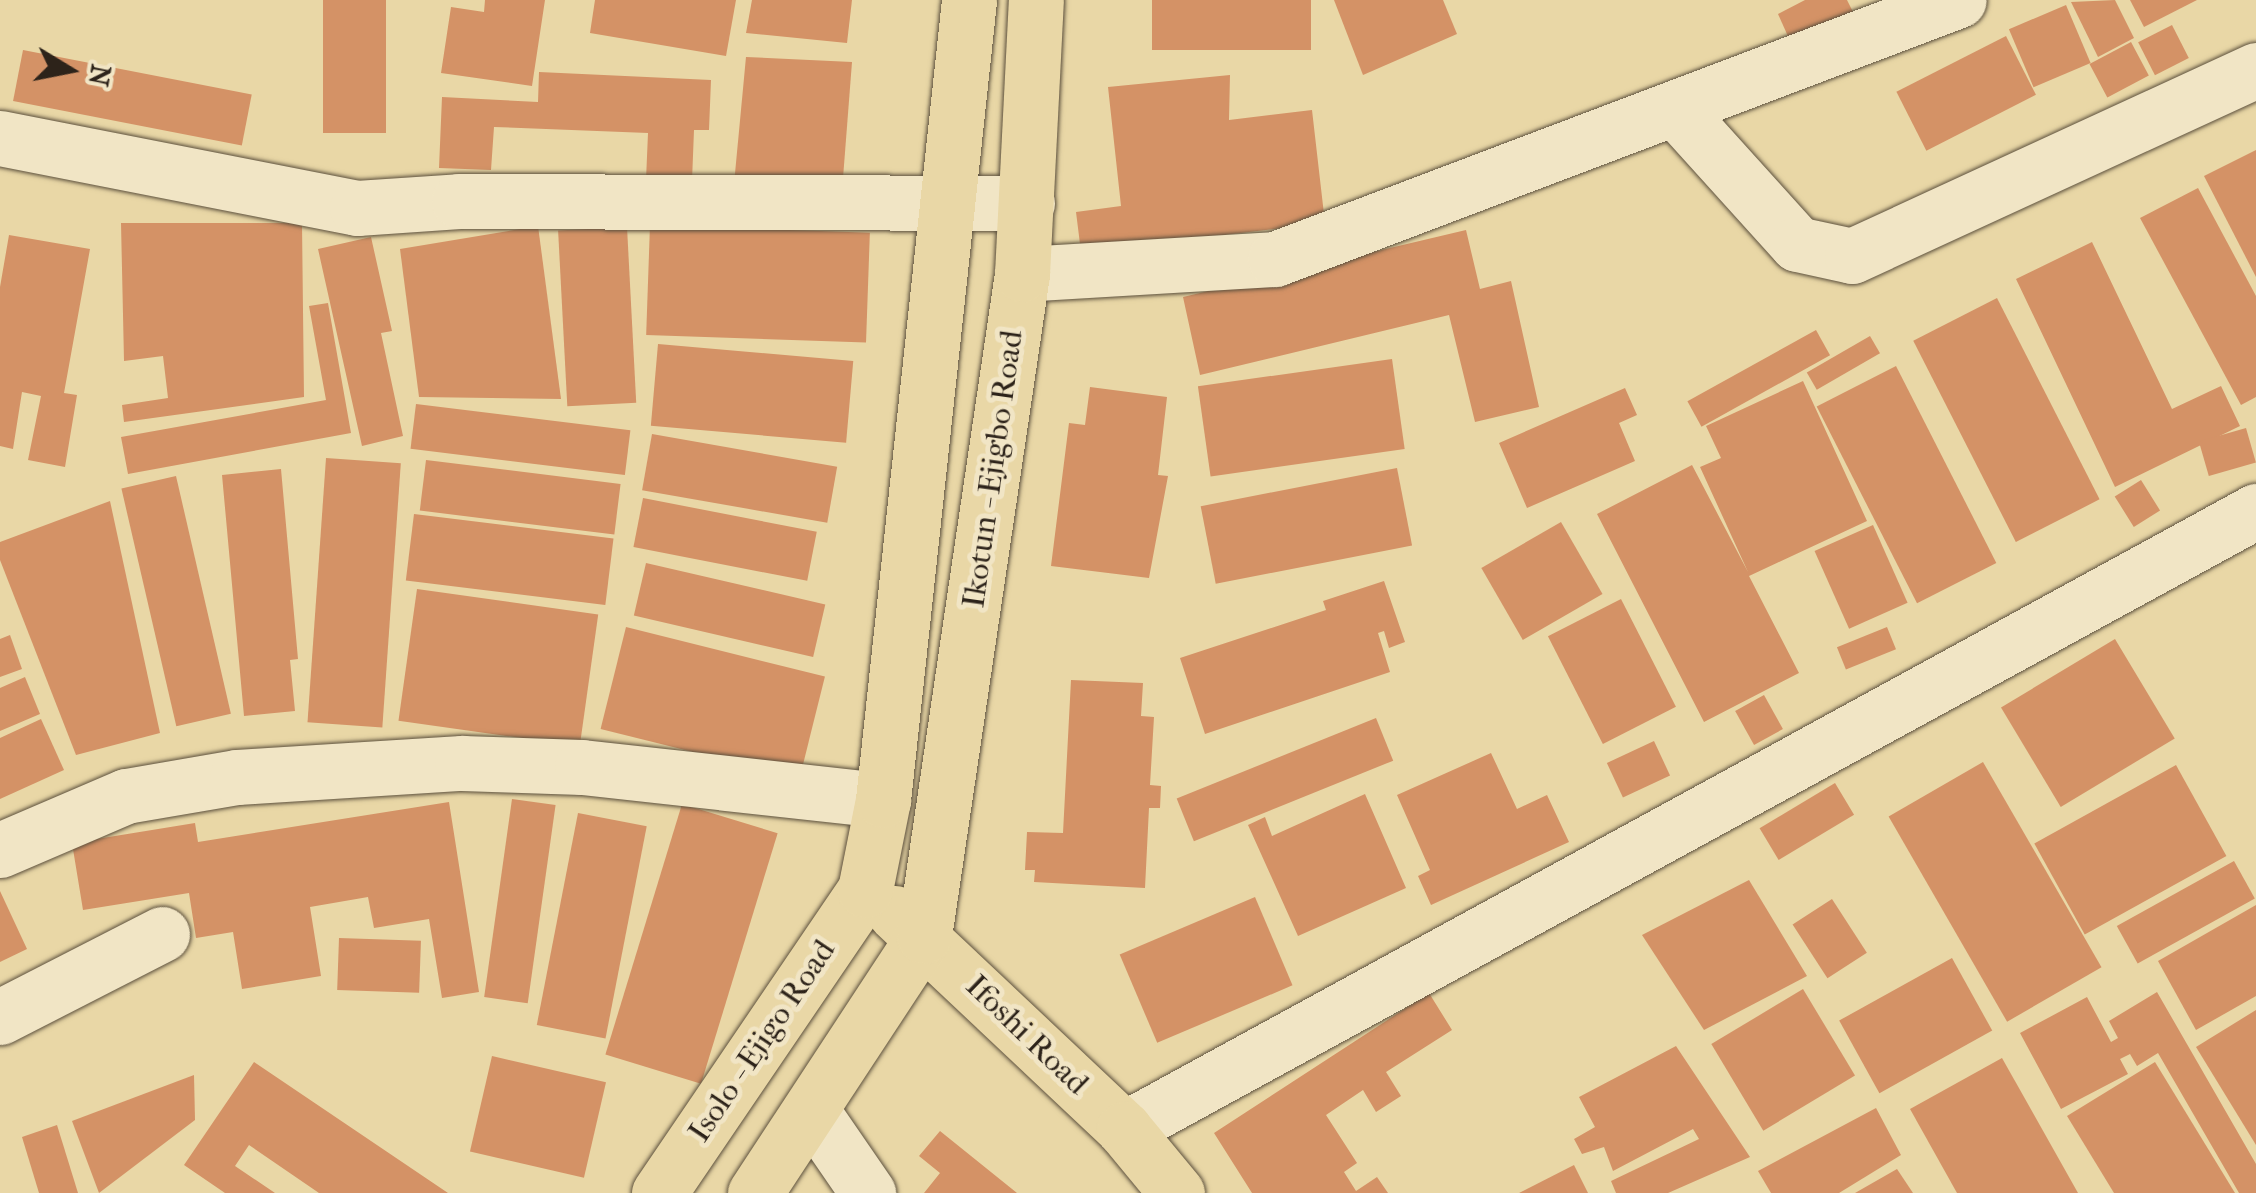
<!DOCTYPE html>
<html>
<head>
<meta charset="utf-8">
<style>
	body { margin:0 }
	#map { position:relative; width:2256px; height:1193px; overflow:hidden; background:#e9d7a6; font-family:"IM FELL French Canon",serif }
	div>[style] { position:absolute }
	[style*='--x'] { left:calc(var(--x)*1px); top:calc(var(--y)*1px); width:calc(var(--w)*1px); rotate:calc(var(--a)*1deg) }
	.building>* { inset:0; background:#d49266; transform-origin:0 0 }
	.roads { filter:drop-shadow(0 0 2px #5c503d) drop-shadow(0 0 2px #5c503d) }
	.minor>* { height:55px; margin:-27.5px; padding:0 27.5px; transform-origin:27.5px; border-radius:27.5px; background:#f1e5c5 }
	.major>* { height:55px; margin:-27.5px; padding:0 27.5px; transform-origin:27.5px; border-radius:27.5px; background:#e9d7a6 }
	span { translate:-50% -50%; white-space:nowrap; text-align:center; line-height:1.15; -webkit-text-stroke:10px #f1e5c5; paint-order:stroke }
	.street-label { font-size:32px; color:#2d231a }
	.north { position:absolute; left:20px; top:20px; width:100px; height:100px; -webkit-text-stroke:8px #f1e5c5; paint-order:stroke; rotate:100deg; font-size:28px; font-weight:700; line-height:40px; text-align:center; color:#2d231a }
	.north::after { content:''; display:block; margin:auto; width:35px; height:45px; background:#2d231a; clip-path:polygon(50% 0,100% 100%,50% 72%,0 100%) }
</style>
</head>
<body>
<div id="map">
	<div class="building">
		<div style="left:323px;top:0;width:63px;height:133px"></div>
		<div style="clip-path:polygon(485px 0,545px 0,532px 86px,441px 73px,451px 7px,484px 12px)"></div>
		<div style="clip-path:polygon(595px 0,736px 0,726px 56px,590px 33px)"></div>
		<div style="clip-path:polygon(752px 0,852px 0,847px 43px,746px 33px)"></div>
		<div style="left:1152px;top:0;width:159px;height:50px"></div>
		<div style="clip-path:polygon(1334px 0,1443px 0,1457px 34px,1363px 75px)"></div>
		<div style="clip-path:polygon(1805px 0,1847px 0,1853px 12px,1791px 43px,1778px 14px)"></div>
		<div style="clip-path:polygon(2115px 0,2134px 38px,2098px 57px,2071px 2px)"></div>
		<div style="clip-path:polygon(2130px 0,2197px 0,2144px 27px)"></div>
		<div style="left:2066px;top:5px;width:63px;height:62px;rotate:67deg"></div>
		<div style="left:2172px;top:25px;width:37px;height:38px;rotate:63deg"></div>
		<div style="left:2006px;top:36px;width:66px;height:123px;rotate:63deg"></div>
		<div style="left:2131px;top:42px;width:38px;height:47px;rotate:62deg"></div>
		<div style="left:23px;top:50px;width:233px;height:52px;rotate:11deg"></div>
		<div style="clip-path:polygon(746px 57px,852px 62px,843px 178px,734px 184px)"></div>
		<div style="clip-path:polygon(539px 72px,711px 80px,709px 130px,694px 130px,692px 181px,646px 180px,648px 133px,494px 127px,491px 170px,439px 168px,442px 97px,538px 102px)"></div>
		<div style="clip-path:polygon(1230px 75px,1229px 120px,1312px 110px,1325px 223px,1081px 252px,1076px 212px,1121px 206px,1108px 87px)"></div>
		<div style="clip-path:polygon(2256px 150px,2256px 277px,2204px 176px)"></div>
		<div style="clip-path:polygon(2198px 188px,2256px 296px,2256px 397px,2241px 405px,2140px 218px)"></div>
		<div style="clip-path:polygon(121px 223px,302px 223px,304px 397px,124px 422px,122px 405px,168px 398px,163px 356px,124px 361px)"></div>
		<div style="left:650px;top:225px;width:220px;height:110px;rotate:2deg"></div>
		<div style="clip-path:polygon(538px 226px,561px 399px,419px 397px,400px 249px)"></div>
		<div style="left:627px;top:227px;width:176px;height:69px;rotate:87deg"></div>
		<div style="clip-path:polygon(1466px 230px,1480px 289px,1511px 281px,1539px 407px,1475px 422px,1449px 315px,1200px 375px,1183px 297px)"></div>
		<div style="clip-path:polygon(9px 235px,90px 249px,64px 393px,77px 395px,65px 467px,28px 460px,41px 396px,22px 392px,13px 449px,0 446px,0 287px)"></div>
		<div style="clip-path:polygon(371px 237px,392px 331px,381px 333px,403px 436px,362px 446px,318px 249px)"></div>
		<div style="clip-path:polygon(2092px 242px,2172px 409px,2221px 386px,2240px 426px,2115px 487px,2016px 279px)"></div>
		<div style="left:1997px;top:298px;width:226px;height:94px;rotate:63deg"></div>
		<div style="clip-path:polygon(328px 303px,351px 433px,128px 474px,121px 437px,326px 400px,309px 306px)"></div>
		<div style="left:1816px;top:330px;width:29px;height:147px;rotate:61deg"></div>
		<div style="left:1870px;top:336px;width:20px;height:73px;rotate:60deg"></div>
		<div style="left:658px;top:344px;width:196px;height:82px;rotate:5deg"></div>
		<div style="left:1392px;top:359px;width:91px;height:196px;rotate:82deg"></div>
		<div style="left:1896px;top:366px;width:221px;height:89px;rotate:63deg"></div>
		<div style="clip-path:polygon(1803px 381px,1867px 521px,1749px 576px,1799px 673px,1704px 722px,1597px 514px,1692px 465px,1748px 572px,1700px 467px,1721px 458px,1706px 426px)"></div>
		<div style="clip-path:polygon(1090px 387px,1167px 397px,1158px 475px,1168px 476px,1149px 578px,1051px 566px,1069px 423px,1085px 425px)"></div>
		<div style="clip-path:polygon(1625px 388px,1637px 415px,1619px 423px,1635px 461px,1527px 508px,1499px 443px)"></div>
		<div style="left:416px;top:404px;width:216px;height:45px;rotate:7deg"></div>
		<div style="left:2246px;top:428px;width:36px;height:49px;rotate:74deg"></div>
		<div style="left:652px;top:434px;width:188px;height:57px;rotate:10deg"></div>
		<div style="left:326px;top:458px;width:75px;height:265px;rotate:4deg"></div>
		<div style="left:426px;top:460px;width:196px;height:51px;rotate:7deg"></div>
		<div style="left:1397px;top:468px;width:79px;height:200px;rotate:79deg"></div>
		<div style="clip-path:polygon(281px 469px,298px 659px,290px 660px,295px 711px,244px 716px,222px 475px)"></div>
		<div style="left:176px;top:476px;width:244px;height:56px;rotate:77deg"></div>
		<div style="left:2141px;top:480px;width:36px;height:31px;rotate:58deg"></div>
		<div style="left:643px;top:498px;width:177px;height:50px;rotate:11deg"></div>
		<div style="clip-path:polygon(110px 501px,160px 733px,76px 755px,0 560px,0 542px)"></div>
		<div style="left:414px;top:514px;width:201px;height:67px;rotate:7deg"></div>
		<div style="left:1561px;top:522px;width:83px;height:92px;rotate:60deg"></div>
		<div style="left:1873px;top:525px;width:85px;height:64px;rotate:66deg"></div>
		<div style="left:646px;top:563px;width:184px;height:54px;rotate:13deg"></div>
		<div style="clip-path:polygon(1384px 581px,1405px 642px,1389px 648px,1384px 631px,1378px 633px,1390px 672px,1205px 734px,1180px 658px,1326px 610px,1323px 601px)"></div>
		<div style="left:417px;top:589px;width:183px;height:133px;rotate:8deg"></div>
		<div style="left:1621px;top:599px;width:121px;height:82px;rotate:63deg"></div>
		<div style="left:626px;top:627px;width:205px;height:105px;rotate:14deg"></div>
		<div style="left:1887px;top:627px;width:24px;height:54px;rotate:68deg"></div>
		<div style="clip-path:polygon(10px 635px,22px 669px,0 677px,0 639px)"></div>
		<div style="left:2115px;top:639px;width:116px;height:133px;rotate:59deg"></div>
		<div style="clip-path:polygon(25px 677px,40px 714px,0 731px,0 688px)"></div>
		<div style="clip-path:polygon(1071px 680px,1143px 683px,1141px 716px,1154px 717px,1150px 785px,1161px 786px,1160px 808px,1149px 808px,1145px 888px,1034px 882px,1035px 870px,1025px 870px,1027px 832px,1063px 833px)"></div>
		<div style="left:1764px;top:695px;width:39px;height:33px;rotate:61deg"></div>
		<div style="left:1376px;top:718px;width:46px;height:215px;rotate:68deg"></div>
		<div style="clip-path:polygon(41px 719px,64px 770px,0 799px,0 738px)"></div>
		<div style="left:1654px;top:741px;width:38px;height:52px;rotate:65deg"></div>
		<div style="clip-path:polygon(1491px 753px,1517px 809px,1547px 795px,1569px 842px,1431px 905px,1418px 876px,1430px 870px,1397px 795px)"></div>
		<div style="left:1983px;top:762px;width:237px;height:109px;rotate:60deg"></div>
		<div style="left:2176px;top:765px;width:104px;height:162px;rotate:61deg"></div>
		<div style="left:1835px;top:783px;width:37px;height:88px;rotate:59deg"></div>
		<div style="clip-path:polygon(1365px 794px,1406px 888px,1298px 936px,1248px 825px,1265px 817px,1272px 836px)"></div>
		<div style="left:512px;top:799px;width:44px;height:200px;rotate:8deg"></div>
		<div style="clip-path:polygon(449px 802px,479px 992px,442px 998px,429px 919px,374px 928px,368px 897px,310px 907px,321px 976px,242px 989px,233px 932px,196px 938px,189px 893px,83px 910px,72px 843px,195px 823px,198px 842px)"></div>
		<div style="left:682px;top:804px;width:100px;height:262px;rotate:17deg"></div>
		<div style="left:578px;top:813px;width:70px;height:216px;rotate:11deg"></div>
		<div style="left:2234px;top:861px;width:43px;height:134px;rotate:61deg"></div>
		<div style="clip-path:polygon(1749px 880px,1807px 976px,1704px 1030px,1642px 935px)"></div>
		<div style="clip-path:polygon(0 891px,27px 949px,0 962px)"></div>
		<div style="left:1255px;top:897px;width:96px;height:147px;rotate:67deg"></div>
		<div style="left:1832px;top:899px;width:64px;height:47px;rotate:57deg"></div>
		<div style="clip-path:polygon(2256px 905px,2256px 996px,2196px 1030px,2158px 961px)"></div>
		<div style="left:339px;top:938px;width:82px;height:52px;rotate:2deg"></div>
		<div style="left:1952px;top:958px;width:83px;height:129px;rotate:61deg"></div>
		<div style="left:1803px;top:989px;width:101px;height:107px;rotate:59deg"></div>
		<div style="clip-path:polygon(2157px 992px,2256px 1164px,2256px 1193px,2239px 1193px,2158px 1053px,2137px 1066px,2130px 1054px,2120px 1059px,2128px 1074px,2061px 1109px,2020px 1033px,2087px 997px,2111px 1042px,2118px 1038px,2109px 1021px)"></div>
		<div style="clip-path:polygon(1429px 993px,1452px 1030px,1386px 1072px,1401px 1096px,1376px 1112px,1363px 1090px,1326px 1115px,1357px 1163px,1344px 1172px,1356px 1191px,1377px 1177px,1388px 1193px,1252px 1193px,1214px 1133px)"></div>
		<div style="clip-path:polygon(2256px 1010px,2256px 1145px,2196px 1047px)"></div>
		<div style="clip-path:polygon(1676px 1046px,1750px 1157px,1668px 1193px,1616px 1193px,1611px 1181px,1699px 1139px,1693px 1129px,1613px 1171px,1604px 1147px,1582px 1154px,1574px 1139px,1595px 1127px,1579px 1097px)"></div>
		<div style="left:492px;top:1056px;width:117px;height:98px;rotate:13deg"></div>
		<div style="clip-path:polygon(2002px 1058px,2078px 1193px,1957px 1193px,1910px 1109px)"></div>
		<div style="clip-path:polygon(254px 1062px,448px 1193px,319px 1193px,249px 1145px,235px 1166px,275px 1193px,225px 1193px,184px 1165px)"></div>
		<div style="clip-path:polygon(2155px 1062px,2235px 1193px,2114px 1193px,2067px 1116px)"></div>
		<div style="clip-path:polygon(194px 1075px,195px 1120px,99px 1193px,72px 1121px)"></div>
		<div style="clip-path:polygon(1876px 1108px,1901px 1155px,1839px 1193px,1771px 1193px,1758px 1171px)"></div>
		<div style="clip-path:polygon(57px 1125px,78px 1193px,39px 1193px,22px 1137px)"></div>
		<div style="clip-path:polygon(940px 1131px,1017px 1193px,924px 1193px,940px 1173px,919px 1156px)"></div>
		<div style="clip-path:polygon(1574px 1165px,1588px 1193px,1519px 1193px)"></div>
		<div style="clip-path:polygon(1897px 1169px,1913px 1193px,1855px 1193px)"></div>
	</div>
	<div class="roads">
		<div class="minor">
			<div style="--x:1677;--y:111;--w:179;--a:47.9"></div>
			<div style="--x:1797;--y:244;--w:56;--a:12.3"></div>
			<div style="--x:1852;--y:256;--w:445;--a:-24.7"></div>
			<div style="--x:0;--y:138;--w:364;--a:11.1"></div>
			<div style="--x:357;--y:208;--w:102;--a:-3.9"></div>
			<div style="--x:459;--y:201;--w:568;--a:0.2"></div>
			<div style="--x:1022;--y:274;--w:253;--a:-3.4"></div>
			<div style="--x:1275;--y:259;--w:731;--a:-20.74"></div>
			<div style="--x:0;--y:850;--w:137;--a:-23.2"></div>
			<div style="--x:126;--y:796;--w:113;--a:-9.7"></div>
			<div style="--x:237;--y:777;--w:225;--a:-3.6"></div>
			<div style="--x:462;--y:763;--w:120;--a:1.9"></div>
			<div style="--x:582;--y:767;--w:303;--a:6.3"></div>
			<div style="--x:0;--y:1017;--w:182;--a:-27.1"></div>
			<div style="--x:811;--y:1110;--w:101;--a:55.5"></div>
			<div style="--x:1124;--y:1129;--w:1290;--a:-28.63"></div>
		</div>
		<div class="major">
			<div style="--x:895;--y:913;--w:315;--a:43.3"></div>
			<div style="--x:1124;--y:1129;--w:83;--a:50.4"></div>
			<div style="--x:659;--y:1193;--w:366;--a:-55.8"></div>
			<div style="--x:865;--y:890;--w:92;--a:-78.7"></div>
			<div style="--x:883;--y:800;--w:805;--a:-83.86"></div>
			<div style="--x:755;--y:1193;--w:308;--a:-56.7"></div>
			<div style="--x:924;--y:936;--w:669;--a:-81.58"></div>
			<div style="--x:1022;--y:274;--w:274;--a:-87.1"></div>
		</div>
	</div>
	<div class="street-label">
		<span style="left:993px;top:469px;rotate:-82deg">Ikotun - Ejigbo Road</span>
		<span style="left:1027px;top:1035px;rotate:44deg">Ifoshi Road</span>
		<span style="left:762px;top:1041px;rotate:-56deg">Isolo - Ejigo Road</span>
	</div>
	<div class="north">N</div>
</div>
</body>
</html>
